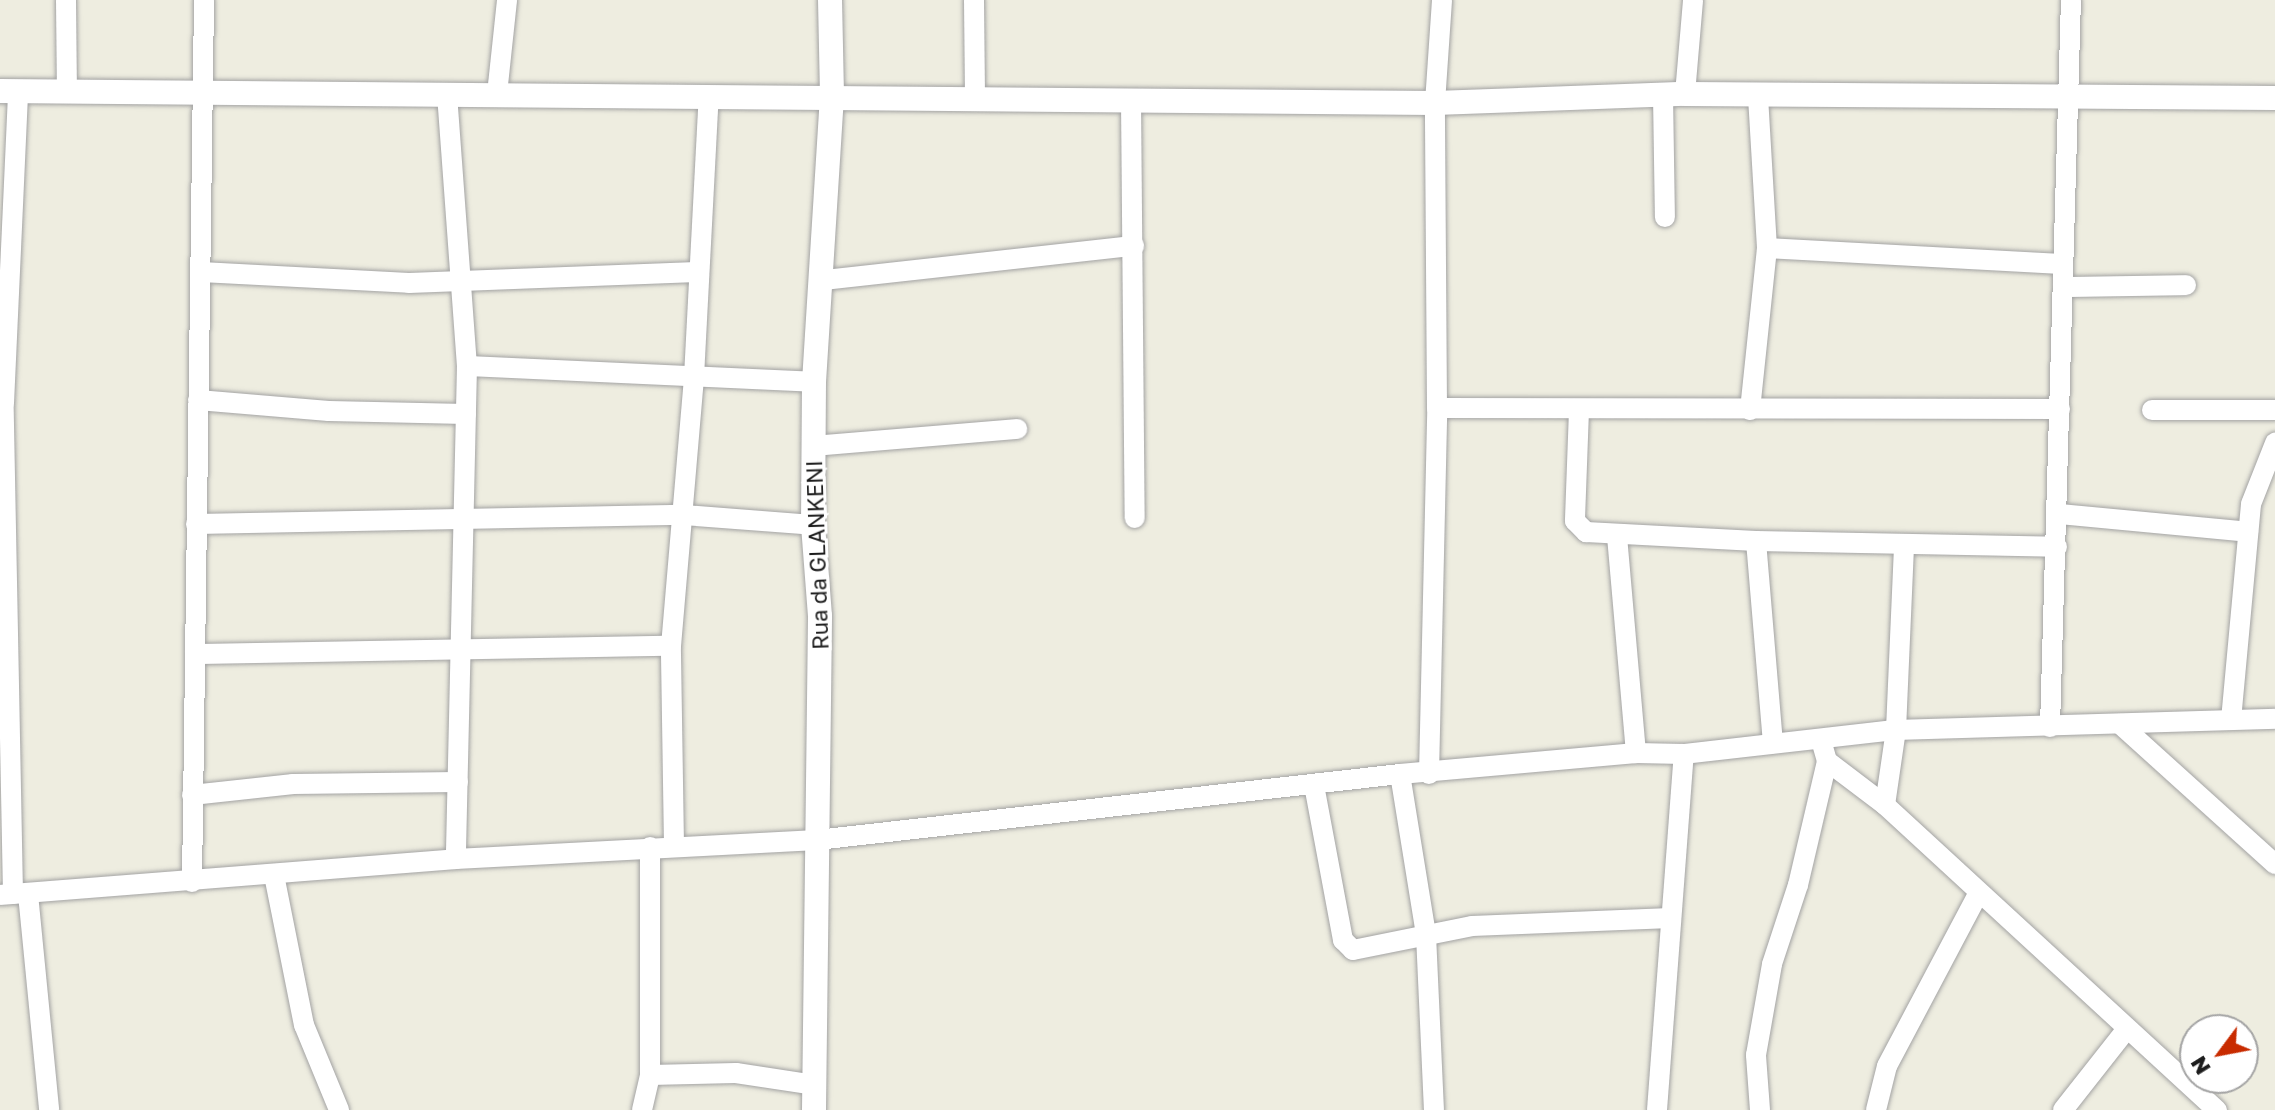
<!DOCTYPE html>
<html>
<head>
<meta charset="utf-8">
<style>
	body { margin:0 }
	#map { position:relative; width:2275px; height:1110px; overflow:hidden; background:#eeede0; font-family:"Golos Text",sans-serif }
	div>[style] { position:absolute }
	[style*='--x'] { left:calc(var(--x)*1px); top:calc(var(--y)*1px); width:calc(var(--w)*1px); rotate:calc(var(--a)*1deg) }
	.roads { filter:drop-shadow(0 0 2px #a3a3a3) drop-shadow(0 0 2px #a3a3a3) }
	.minor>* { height:20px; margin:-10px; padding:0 10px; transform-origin:10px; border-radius:10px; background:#fff }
	.tertiary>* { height:24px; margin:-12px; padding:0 12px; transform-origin:12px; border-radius:12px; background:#fff }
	span { translate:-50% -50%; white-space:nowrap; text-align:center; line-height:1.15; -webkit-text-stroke:6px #fff; paint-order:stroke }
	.street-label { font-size:22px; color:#1c1c1c }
	.north { position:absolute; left:2179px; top:1014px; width:80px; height:80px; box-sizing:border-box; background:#fff; border:2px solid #a4a4a4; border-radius:50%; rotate:238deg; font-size:22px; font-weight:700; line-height:32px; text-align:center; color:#1c1c1c }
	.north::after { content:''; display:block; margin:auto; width:28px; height:36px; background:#c82b00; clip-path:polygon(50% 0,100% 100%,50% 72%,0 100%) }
</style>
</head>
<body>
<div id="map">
	<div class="roads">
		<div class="minor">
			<div style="--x:66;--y:0;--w:91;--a:89.4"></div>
			<div style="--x:974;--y:0;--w:97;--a:89.4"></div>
			<div style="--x:447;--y:94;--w:273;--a:85.8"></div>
			<div style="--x:467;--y:366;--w:493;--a:91.3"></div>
			<div style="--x:497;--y:94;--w:95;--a:-83.9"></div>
			<div style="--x:1685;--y:94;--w:94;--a:-85.1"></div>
			<div style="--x:1663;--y:95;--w:122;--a:89.1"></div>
			<div style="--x:1131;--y:99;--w:419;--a:89.5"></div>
			<div style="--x:1767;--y:248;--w:294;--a:3.1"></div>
			<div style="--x:201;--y:272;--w:208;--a:3"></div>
			<div style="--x:409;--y:283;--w:288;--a:-2.2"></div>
			<div style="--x:824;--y:280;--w:312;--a:-6.3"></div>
			<div style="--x:2063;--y:287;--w:123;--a:-0.9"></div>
			<div style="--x:467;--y:366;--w:347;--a:2.6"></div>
			<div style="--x:198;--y:400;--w:131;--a:4.8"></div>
			<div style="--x:329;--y:411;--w:137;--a:1.3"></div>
			<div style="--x:1437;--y:408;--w:623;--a:0.09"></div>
			<div style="--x:1579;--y:410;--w:111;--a:92.1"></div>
			<div style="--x:1575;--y:521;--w:16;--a:45"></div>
			<div style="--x:1586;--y:532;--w:170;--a:3"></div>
			<div style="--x:1756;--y:541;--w:301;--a:1.1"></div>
			<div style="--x:1750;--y:410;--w:163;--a:-84"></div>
			<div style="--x:1767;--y:248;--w:153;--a:-93.4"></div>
			<div style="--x:2152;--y:410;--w:123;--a:0"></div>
			<div style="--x:814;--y:446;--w:204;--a:-4.8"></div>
			<div style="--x:2059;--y:514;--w:190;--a:5.4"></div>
			<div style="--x:196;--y:524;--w:488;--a:-1.1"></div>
			<div style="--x:684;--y:515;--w:129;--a:4.4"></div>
			<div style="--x:1617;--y:536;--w:218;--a:85"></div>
			<div style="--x:1756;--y:541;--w:203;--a:85.2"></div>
			<div style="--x:195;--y:654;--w:476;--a:-1"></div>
			<div style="--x:2231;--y:720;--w:217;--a:-84.7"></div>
			<div style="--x:2251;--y:504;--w:66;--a:-68.5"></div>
			<div style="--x:2120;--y:724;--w:209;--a:42.1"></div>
			<div style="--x:2050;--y:727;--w:727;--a:-88.35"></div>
			<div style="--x:1821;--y:740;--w:22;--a:74"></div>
			<div style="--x:1827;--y:761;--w:73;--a:37.2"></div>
			<div style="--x:1885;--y:805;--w:451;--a:42.6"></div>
			<div style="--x:1400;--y:774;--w:163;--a:80.8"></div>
			<div style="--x:1426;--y:935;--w:175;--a:87.4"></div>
			<div style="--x:1429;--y:774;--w:366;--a:-88.7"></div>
			<div style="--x:1437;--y:408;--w:305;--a:-90.4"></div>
			<div style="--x:1435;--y:103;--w:103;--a:-86.1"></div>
			<div style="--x:1314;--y:785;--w:158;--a:79.4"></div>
			<div style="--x:1343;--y:940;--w:14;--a:45"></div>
			<div style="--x:1353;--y:950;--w:121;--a:-11.4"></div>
			<div style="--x:1472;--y:926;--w:199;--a:-2.3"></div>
			<div style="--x:192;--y:795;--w:102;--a:-6.2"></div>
			<div style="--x:293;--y:784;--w:165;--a:-0.7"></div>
			<div style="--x:1885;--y:805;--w:76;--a:-81.7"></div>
			<div style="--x:1896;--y:730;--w:184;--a:-87.5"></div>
			<div style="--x:674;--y:846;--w:200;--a:-90.9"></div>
			<div style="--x:671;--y:646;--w:270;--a:-85.1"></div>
			<div style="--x:694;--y:377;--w:282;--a:-87"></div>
			<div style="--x:274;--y:875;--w:153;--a:78.7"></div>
			<div style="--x:304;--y:1025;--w:92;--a:67.6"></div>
			<div style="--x:192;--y:882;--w:882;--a:-89.22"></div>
			<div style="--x:13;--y:894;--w:491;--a:-91.1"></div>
			<div style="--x:4;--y:403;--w:312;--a:-87.4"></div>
			<div style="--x:28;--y:894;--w:217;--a:84.4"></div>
			<div style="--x:0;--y:895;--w:457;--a:-4.5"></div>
			<div style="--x:456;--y:859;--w:361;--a:-3"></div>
			<div style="--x:817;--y:840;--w:587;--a:-6.46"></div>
			<div style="--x:1400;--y:774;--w:237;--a:-5.1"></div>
			<div style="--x:1636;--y:753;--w:48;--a:1.2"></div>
			<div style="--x:1684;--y:754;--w:213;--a:-6.5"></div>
			<div style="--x:1896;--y:730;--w:379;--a:-1.7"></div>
			<div style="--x:650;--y:1075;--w:86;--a:-1.3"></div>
			<div style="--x:736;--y:1073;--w:79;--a:8.7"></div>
			<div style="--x:642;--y:1110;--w:36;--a:-77"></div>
			<div style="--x:650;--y:1075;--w:228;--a:-90"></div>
			<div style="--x:1657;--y:1110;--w:357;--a:-85.7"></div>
			<div style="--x:1760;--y:1110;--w:55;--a:-94.2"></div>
			<div style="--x:1756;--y:1055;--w:92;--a:-80"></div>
			<div style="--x:1772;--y:964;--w:83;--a:-71.8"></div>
			<div style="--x:1798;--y:885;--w:127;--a:-76.8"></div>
			<div style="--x:1876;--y:1110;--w:45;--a:-76"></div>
			<div style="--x:1887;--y:1066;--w:195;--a:-62.1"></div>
			<div style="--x:2063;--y:1110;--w:102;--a:-51.8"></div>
		</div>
		<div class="tertiary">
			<div style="--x:0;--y:91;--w:1435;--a:0.48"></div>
			<div style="--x:1435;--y:103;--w:250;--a:-2.1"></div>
			<div style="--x:1685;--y:94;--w:590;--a:0.39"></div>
			<div style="--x:814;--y:1110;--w:494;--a:-89.3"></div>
			<div style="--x:820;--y:616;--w:91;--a:-94.4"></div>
			<div style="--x:813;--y:525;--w:143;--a:-89.6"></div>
			<div style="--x:814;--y:382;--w:288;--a:-86.4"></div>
			<div style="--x:832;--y:95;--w:95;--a:-91.2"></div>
		</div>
	</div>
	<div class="street-label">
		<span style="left:817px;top:555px;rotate:-92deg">Rua da GLANKENI</span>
	</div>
	<div class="north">N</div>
</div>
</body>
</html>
